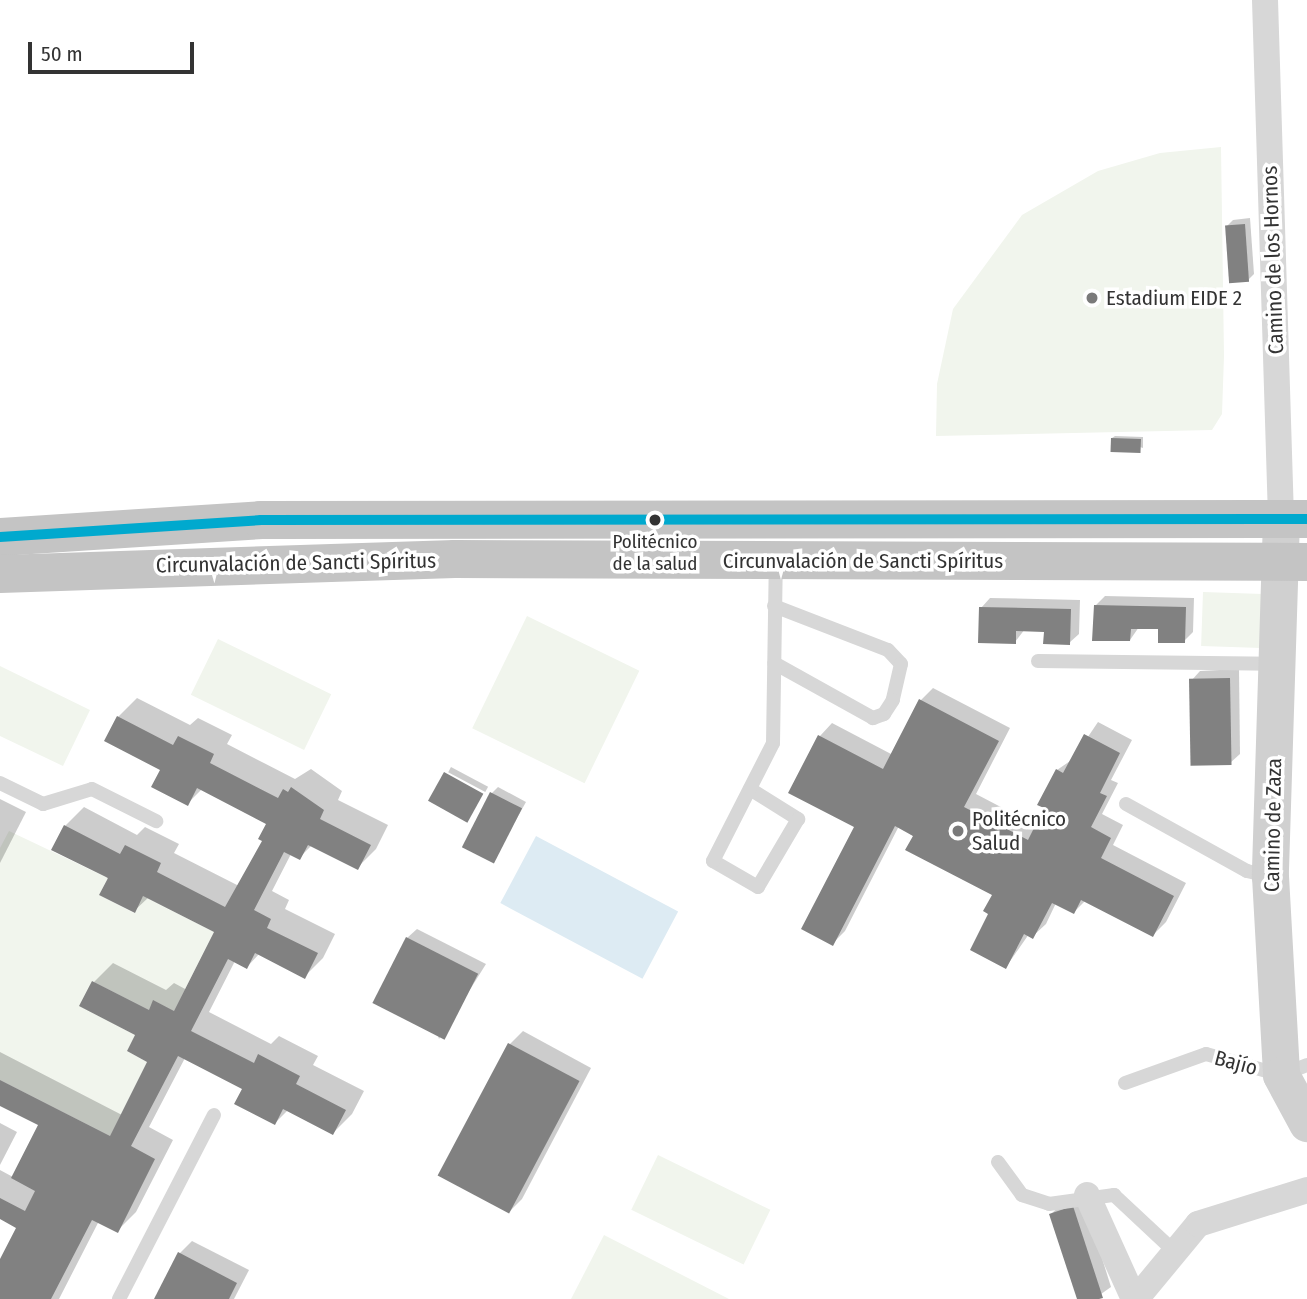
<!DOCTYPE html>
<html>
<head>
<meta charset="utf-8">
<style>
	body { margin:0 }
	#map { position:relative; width:1307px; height:1299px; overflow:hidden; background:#fff; font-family:"Fira Sans Condensed",sans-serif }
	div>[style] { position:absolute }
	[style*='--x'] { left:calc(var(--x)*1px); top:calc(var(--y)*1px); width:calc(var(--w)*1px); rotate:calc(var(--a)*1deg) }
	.green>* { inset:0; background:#f1f5ed; transform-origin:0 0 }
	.water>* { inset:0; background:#ddebf3; transform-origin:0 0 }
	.shadow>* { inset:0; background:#0003; transform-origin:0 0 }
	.building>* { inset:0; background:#818181; transform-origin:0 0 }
	.lane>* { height:14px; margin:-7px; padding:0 7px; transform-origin:7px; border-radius:7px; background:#d7d7d7 }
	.street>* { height:26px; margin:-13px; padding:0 13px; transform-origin:13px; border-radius:13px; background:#d7d7d7 }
	.secondary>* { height:37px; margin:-18.5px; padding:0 18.5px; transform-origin:18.5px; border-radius:18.5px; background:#d0d0d0 }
	.highway>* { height:38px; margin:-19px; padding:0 19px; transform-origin:19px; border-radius:19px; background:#c4c4c4 }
	.bus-1>* { height:10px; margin:-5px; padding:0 5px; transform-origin:5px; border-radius:5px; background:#00a9ce }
	.dots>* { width:19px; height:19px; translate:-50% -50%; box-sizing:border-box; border:4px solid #fff; border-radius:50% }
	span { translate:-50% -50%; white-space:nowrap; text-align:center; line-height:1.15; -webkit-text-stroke:7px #fff; paint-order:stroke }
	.bus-label { font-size:19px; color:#333 }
	.street-label { font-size:21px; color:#333 }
	.poi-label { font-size:21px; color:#333 }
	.left { translate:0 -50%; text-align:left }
	.scale { position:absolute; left:28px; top:42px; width:166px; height:32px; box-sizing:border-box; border:4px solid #333; border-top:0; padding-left:9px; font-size:21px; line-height:24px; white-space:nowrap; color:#333; -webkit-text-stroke:5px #fff; paint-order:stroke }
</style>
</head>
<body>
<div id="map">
	<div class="green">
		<div style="clip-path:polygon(1221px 147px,1224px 356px,1222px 414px,1212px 430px,936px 436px,937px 384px,953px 309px,1022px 215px,1098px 171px,1160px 153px)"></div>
		<div style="left:1203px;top:592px;width:60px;height:54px;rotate:2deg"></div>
		<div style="left:527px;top:616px;width:125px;height:125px;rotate:26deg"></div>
		<div style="left:218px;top:639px;width:126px;height:62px;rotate:26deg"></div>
		<div style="clip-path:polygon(0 666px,90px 710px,63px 766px,0 736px)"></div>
		<div style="clip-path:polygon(9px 831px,108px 878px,99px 895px,134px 913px,143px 896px,214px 932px,174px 1011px,154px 1001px,149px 1010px,92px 981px,80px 1006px,135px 1035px,127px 1051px,147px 1062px,110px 1136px,0 1080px,0 848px)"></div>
		<div style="left:658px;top:1155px;width:125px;height:61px;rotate:26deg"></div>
		<div style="clip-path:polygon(604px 1235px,729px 1299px,571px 1299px)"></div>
	</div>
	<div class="water">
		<div style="left:536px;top:836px;width:161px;height:76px;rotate:28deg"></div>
	</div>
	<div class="shadow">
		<div style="clip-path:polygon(1250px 218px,1254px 274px,1248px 280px,1227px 226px,1233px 220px)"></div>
		<div style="clip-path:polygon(1115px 436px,1143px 437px,1143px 448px,1112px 438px)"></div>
		<div style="clip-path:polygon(1105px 596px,1194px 598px,1193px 632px,1184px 641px,1160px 628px,1139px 627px,1130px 640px,1095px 606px)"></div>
		<div style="clip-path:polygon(990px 598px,1080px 600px,1079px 634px,1069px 643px,1046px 630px,1025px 629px,1015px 642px,981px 608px)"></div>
		<div style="clip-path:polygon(1239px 669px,1240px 754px,1230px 763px,1191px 681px,1200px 671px)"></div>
		<div style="clip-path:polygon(933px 688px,1010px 728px,976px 794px,1037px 826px,1057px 770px,1073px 759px,1098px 722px,1132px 740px,1111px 780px,1118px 783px,1102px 814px,1123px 825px,1113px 845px,1186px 883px,1166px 922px,1153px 935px,1086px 900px,1074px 912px,1056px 903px,1046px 924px,1033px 936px,1029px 934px,1006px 967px,991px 913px,994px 894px,899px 826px,845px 931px,832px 944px,856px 826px,820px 736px,832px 723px,893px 755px,920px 701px)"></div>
		<div style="clip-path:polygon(137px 698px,190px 725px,198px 718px,232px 735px,227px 744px,295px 779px,311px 769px,342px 791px,338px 800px,388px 825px,376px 849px,357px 868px,312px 845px,299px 858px,291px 854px,272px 891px,289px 900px,285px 909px,335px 934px,323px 958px,304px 977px,259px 954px,247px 967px,235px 961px,209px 1012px,271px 1044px,279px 1036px,318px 1056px,313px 1065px,364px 1091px,352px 1114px,333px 1133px,288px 1110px,275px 1123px,244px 1088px,185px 1058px,149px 1127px,173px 1140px,136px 1212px,117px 1231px,99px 1221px,59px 1299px,0 1299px,0 1263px,19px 1227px,0 1217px,0 1170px,13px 1177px,40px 1125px,0 1104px,0 1052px,122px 1115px,150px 1061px,138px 1034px,94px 982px,113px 963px,166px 990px,174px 983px,187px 990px,217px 931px,149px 897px,134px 911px,65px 826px,84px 807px,137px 835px,145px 827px,179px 844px,174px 853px,239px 886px,265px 840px,268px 823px,202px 789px,188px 803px,118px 717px)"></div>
		<div style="left:451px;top:767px;width:42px;height:6px;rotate:28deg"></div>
		<div style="clip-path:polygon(498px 787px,526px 802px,493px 861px,492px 793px)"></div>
		<div style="clip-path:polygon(0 799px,26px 812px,0 863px)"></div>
		<div style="clip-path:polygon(417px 929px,486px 964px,439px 1039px,407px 938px)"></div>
		<div style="clip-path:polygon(523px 1031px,591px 1068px,522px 1199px,509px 1212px,440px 1176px,510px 1044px)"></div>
		<div style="clip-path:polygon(0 1123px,17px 1132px,0 1165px)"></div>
		<div style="clip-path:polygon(1083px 1197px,1111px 1287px,1094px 1299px,1078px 1299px,1051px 1214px,1061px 1205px)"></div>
		<div style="clip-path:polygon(192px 1241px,249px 1270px,234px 1299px,156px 1299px,179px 1254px)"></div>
	</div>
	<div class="building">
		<div style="left:1245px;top:224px;width:58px;height:20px;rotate:86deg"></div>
		<div style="left:1111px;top:438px;width:30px;height:14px;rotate:2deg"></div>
		<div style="clip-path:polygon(1094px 605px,1186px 607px,1185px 643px,1158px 643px,1158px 629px,1131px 629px,1130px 641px,1092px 641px)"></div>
		<div style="clip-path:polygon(979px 607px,1071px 609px,1070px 645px,1043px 644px,1044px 632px,1016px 631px,1016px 644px,978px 643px)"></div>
		<div style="left:1230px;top:678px;width:87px;height:41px;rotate:89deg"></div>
		<div style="clip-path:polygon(919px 699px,999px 741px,964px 807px,1028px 840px,1044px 808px,1037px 805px,1056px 769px,1063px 773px,1084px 734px,1120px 753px,1100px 793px,1107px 796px,1091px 827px,1111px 838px,1101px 858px,1174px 896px,1153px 937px,1081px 900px,1074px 914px,1052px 903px,1033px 939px,1024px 934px,1006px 969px,970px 950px,988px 914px,983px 911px,992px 895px,905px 850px,913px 836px,895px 826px,833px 946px,801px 929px,854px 827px,788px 793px,818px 735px,883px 769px)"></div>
		<div style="clip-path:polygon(117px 716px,173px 745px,178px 736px,214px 754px,210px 763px,278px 798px,283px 789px,288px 792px,291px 787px,324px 810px,320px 819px,371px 845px,358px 870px,308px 845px,300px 860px,284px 852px,254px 910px,271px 919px,267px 928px,318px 953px,305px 979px,255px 953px,247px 969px,228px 959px,191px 1031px,254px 1063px,258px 1054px,300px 1076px,296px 1084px,346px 1110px,333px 1135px,283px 1109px,275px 1125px,234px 1104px,242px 1089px,178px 1056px,131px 1146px,155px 1159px,118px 1233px,92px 1220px,51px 1299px,0 1299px,0 1259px,16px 1228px,0 1219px,0 1198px,25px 1211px,35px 1191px,11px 1178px,38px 1125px,0 1106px,0 1080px,110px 1136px,147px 1062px,127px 1051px,135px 1035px,79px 1006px,92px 981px,149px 1010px,153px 1000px,174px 1011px,214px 932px,143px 896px,135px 913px,99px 895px,108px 878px,51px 850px,64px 825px,120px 854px,125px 845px,161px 863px,157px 872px,225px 907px,262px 841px,258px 839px,266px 824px,197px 788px,188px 806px,151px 787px,160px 770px,104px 741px)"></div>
		<div style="left:444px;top:772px;width:45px;height:33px;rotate:29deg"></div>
		<div style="left:490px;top:792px;width:36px;height:62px;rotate:27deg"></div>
		<div style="left:406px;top:937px;width:81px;height:74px;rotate:27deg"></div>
		<div style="left:508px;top:1043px;width:81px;height:150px;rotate:28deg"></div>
		<div style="clip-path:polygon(1073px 1206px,1103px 1298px,1099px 1299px,1077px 1299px,1049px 1214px)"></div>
		<div style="clip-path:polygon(178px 1252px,237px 1283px,229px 1299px,154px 1299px)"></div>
	</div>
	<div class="lane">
		<div style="--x:774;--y:606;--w:122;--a:21.1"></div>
		<div style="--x:888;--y:650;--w:19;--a:47"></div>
		<div style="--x:901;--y:664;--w:37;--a:103"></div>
		<div style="--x:893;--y:700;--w:17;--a:123"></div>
		<div style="--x:884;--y:714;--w:12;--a:160"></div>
		<div style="--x:873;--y:718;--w:113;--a:-150.9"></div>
		<div style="--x:1038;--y:661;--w:237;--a:0.7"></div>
		<div style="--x:0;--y:783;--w:48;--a:26"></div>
		<div style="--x:43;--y:804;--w:51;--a:-17"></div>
		<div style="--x:92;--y:789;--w:72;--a:26.6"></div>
		<div style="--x:750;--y:789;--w:57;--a:32"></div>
		<div style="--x:798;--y:819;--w:79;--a:120.5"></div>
		<div style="--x:758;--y:887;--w:52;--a:-150"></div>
		<div style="--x:713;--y:861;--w:132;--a:-63"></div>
		<div style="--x:773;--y:743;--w:182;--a:-89.1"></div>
		<div style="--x:1126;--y:804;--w:138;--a:29"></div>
		<div style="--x:1247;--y:871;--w:23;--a:13"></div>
		<div style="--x:1125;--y:1083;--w:86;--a:-19.7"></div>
		<div style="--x:1206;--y:1054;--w:78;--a:15.6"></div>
		<div style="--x:1281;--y:1075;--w:28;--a:-21"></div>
		<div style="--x:998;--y:1162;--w:41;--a:54"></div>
		<div style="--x:1022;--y:1195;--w:28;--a:18"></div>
		<div style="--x:1049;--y:1204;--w:66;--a:-7.9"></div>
		<div style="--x:1114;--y:1195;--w:83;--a:43.1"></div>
		<div style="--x:119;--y:1299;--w:207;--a:-62.7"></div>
	</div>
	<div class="street">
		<div style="--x:1265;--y:0;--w:519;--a:88.23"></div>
		<div style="--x:1087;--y:1195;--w:114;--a:65.7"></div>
		<div style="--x:1136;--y:1299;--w:97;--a:-50.4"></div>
		<div style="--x:1198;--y:1224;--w:114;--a:-17.3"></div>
	</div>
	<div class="secondary">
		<div style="--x:1281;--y:519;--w:357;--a:91.8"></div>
		<div style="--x:1270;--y:876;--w:199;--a:86.8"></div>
		<div style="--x:1281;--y:1075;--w:55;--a:61.6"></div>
	</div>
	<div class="highway">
		<div style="--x:0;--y:537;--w:262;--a:-3.7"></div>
		<div style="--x:261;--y:520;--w:1046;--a:-0.05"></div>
		<div style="--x:0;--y:574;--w:455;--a:-1.9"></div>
		<div style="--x:455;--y:559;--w:852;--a:0.2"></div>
	</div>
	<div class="bus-1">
		<div style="--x:0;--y:537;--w:262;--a:-3.7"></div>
		<div style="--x:261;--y:520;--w:1046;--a:-0.05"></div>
	</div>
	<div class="dots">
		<div style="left:1092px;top:298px;background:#7a7a7a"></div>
		<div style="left:655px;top:520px;background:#333"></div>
		<div style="left:958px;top:831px;background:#7a7a7a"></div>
	</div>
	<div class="bus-label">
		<span style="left:655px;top:553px">Politécnico<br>de la salud</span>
	</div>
	<div class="street-label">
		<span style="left:1273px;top:260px;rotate:-92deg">Camino de los Hornos</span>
		<span style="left:863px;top:561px">Circunvalación de Sancti Spíritus</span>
		<span style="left:296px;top:563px;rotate:-1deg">Circunvalación de Sancti Spíritus</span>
		<span style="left:1273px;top:825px;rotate:-89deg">Camino de Zaza</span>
		<span style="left:1236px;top:1063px;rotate:15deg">Bajío</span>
	</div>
	<div class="poi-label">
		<span class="left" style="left:1106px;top:298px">Estadium EIDE 2</span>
		<span class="left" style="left:972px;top:831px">Politécnico<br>Salud</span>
	</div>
	<div class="scale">50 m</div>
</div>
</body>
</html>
